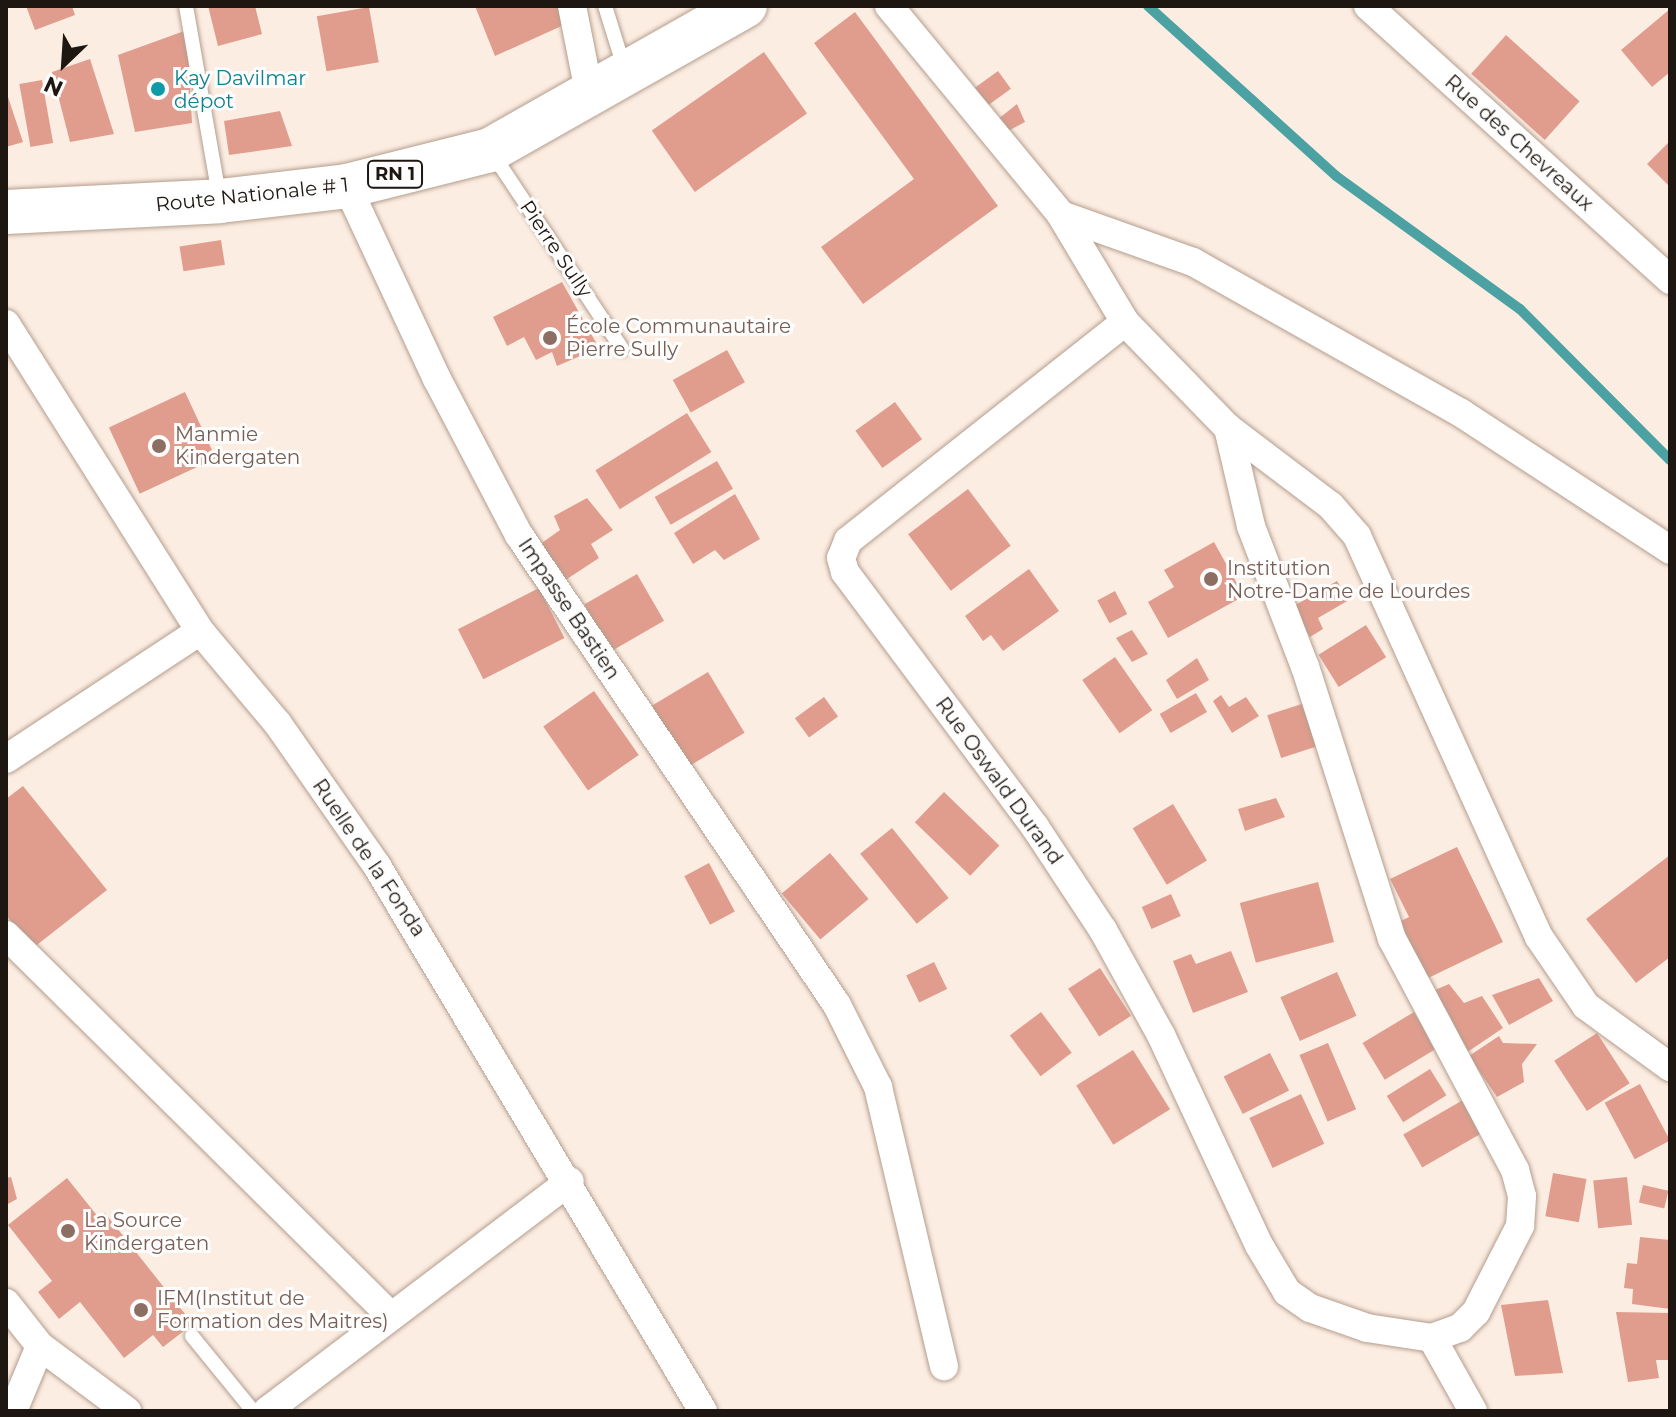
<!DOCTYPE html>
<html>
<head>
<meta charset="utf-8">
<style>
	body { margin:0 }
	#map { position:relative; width:1676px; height:1417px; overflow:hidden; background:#fcede2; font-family:Montserrat,sans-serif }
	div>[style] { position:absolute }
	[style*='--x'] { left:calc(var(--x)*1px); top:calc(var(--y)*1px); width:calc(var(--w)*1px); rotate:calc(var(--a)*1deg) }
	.stream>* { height:10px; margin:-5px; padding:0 5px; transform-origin:5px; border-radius:5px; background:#4ca2a3 }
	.building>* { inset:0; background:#e09d8e; transform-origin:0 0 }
	.roads { filter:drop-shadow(0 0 2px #b49e8e) drop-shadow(0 0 2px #b49e8e) }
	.lane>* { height:14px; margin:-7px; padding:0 7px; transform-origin:7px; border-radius:7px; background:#fff }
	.street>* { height:28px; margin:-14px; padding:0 14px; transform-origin:14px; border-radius:14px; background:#fff }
	.primary>* { height:44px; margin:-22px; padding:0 22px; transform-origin:22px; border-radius:22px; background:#fff }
	.dots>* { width:22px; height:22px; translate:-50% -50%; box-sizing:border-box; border:4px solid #fdfdfd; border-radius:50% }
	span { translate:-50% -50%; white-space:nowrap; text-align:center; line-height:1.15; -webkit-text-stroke:6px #fdfdfd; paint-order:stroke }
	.shield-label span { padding:2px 6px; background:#fdfdfd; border:2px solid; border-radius:6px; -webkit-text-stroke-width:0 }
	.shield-label { font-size:18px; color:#1e1610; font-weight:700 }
	.culture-label { font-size:20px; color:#0d838f }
	.left { translate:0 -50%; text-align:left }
	.street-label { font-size:20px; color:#1e1610 }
	.education-label { font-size:20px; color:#785e54 }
	.frame { position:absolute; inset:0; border:8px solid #1e1610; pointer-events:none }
	.north { position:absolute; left:24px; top:24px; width:80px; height:80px; -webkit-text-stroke:6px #fdfdfd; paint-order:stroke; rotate:205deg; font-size:22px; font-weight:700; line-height:32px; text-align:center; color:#1e1610 }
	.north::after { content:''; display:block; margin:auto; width:28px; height:36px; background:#1e1610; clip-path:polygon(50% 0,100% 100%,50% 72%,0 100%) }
</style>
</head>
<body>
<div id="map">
	<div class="stream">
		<div style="--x:1148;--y:6;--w:253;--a:42.1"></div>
		<div style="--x:1336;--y:176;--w:227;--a:35.9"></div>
		<div style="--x:1520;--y:309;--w:213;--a:45.2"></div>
	</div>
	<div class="building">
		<div style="clip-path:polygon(26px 6px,72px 6px,75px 15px,35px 30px)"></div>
		<div style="clip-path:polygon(208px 6px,255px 6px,262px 34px,218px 46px)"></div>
		<div style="clip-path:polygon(475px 6px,562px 6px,566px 24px,495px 56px)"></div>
		<div style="left:369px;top:7px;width:56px;height:53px;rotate:80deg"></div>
		<div style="clip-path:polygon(1670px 9px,1670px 72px,1652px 87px,1621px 50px)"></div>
		<div style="clip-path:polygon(855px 12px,998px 206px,863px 304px,821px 247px,914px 179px,814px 43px)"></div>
		<div style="clip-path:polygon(187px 30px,192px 123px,135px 132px,118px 55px)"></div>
		<div style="left:1506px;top:35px;width:99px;height:52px;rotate:42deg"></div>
		<div style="left:764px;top:52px;width:75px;height:137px;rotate:55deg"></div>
		<div style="clip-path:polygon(90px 59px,114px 134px,70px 142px,52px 72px)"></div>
		<div style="left:998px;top:71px;width:22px;height:32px;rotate:54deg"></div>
		<div style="left:42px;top:80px;width:64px;height:23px;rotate:80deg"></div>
		<div style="clip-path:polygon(6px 91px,23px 142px,6px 147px)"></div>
		<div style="clip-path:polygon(1017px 104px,1025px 122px,1004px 133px,997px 120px)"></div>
		<div style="clip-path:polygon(280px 111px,292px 146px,229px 155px,224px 121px)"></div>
		<div style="clip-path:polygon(1670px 141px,1670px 187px,1647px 164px)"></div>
		<div style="left:221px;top:240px;width:25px;height:42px;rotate:81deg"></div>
		<div style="clip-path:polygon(562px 282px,599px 348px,557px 366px,552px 352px,536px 360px,524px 337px,507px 346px,493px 317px)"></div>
		<div style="left:727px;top:350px;width:37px;height:62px;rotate:61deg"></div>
		<div style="left:185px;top:392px;width:73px;height:84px;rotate:65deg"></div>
		<div style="left:895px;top:402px;width:46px;height:49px;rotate:54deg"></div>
		<div style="left:687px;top:413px;width:46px;height:108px;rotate:58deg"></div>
		<div style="left:717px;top:461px;width:32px;height:72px;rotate:60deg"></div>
		<div style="left:968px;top:489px;width:71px;height:75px;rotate:53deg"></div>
		<div style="clip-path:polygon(735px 494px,760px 539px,724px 560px,715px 550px,693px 564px,674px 533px)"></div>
		<div style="clip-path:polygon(587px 498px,613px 530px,591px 544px,599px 558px,564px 581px,539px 545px,560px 530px,554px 516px)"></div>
		<div style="clip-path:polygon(1214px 542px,1244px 596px,1168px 638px,1148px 602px,1174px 587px,1164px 570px)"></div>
		<div style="clip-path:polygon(1029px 569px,1059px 611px,1003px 651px,991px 635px,983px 641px,965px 616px)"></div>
		<div style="left:637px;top:574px;width:54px;height:61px;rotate:60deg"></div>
		<div style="clip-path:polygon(1337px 581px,1349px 600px,1318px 618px,1323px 629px,1310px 637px,1292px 607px)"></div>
		<div style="left:539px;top:588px;width:56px;height:91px;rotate:63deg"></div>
		<div style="left:1115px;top:591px;width:26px;height:20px;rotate:62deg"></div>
		<div style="left:1366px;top:625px;width:38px;height:56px;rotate:58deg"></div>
		<div style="clip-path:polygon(1132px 630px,1148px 654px,1132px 662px,1116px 638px)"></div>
		<div style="left:1115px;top:657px;width:65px;height:40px;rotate:55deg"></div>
		<div style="clip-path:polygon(1197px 658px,1209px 680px,1177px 699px,1166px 680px)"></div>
		<div style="left:708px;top:672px;width:71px;height:68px;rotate:59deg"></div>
		<div style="left:594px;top:691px;width:78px;height:62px;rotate:55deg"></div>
		<div style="left:1196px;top:693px;width:22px;height:42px;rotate:60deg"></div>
		<div style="clip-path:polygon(1221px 695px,1229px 707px,1246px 697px,1259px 716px,1232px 733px,1213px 701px)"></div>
		<div style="left:824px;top:697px;width:24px;height:36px;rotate:54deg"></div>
		<div style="left:1311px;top:701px;width:45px;height:46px;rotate:72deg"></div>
		<div style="clip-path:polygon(23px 786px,107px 890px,33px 948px,6px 915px,6px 799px)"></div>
		<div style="left:944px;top:792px;width:77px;height:42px;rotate:44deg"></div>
		<div style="clip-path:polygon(1276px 798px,1285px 817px,1245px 831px,1238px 809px)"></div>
		<div style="left:1173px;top:804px;width:66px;height:47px;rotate:59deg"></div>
		<div style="left:892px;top:828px;width:90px;height:41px;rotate:51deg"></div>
		<div style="clip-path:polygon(1457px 847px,1503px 942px,1426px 979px,1399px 922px,1409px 917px,1390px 879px)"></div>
		<div style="left:830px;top:853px;width:60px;height:63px;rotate:50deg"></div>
		<div style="clip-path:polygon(1670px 855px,1670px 957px,1636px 983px,1586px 919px)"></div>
		<div style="left:709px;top:863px;width:55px;height:28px;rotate:62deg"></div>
		<div style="left:1318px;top:882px;width:62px;height:81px;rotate:75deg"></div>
		<div style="left:1171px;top:894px;width:24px;height:32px;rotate:66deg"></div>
		<div style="clip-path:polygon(1231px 951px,1248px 992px,1193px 1013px,1173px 961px,1191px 954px,1196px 964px)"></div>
		<div style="left:934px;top:962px;width:30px;height:31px;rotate:64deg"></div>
		<div style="left:1100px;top:968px;width:57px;height:38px;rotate:57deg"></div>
		<div style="left:1337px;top:972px;width:48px;height:62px;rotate:66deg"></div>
		<div style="clip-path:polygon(1539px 978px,1553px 1001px,1509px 1025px,1492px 995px)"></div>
		<div style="clip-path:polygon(1449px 984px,1464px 1003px,1482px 996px,1503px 1028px,1466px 1053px,1428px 993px)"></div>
		<div style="left:1041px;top:1012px;width:51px;height:39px;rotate:53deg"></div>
		<div style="left:1414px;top:1012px;width:43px;height:60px;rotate:59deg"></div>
		<div style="left:1597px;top:1033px;width:60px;height:51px;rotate:57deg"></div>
		<div style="clip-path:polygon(1499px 1036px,1503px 1043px,1537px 1044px,1522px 1064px,1524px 1082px,1497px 1097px,1469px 1056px)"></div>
		<div style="left:1328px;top:1043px;width:72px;height:31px;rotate:67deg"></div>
		<div style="left:1133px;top:1050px;width:70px;height:67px;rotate:58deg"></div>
		<div style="left:1270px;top:1053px;width:42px;height:52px;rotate:63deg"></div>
		<div style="left:1430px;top:1069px;width:31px;height:51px;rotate:58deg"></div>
		<div style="left:1640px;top:1084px;width:64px;height:40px;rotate:62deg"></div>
		<div style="left:1301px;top:1094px;width:55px;height:57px;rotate:65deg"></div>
		<div style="left:1463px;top:1100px;width:38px;height:69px;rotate:60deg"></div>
		<div style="left:1553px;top:1173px;width:34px;height:44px;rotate:10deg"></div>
		<div style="clip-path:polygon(11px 1177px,17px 1199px,6px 1205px,6px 1178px)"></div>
		<div style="left:1627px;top:1177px;width:48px;height:34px;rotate:84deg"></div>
		<div style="clip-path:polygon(67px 1178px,99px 1218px,105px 1213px,193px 1324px,163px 1347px,153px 1335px,124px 1358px,80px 1302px,59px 1319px,38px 1292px,52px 1281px,8px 1225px)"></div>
		<div style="left:1643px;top:1185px;width:26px;height:18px;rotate:13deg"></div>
		<div style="clip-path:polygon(1640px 1237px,1670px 1240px,1670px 1309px,1632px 1304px,1633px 1289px,1624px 1288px,1627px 1263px,1637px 1264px)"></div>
		<div style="clip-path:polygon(1548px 1300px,1563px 1373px,1515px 1376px,1501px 1305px)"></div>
		<div style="clip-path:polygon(1616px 1312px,1670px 1313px,1670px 1360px,1656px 1360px,1659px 1378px,1628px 1382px)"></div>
	</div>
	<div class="roads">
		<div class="lane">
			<div style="--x:186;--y:6;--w:192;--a:80.1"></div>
			<div style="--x:605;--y:6;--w:64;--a:72.7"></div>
			<div style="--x:492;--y:153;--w:235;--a:56.4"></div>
			<div style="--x:192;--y:1336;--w:97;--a:50.9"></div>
		</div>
		<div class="street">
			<div style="--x:572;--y:6;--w:88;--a:78.8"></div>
			<div style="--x:889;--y:6;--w:271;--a:50.5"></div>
			<div style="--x:1061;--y:215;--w:125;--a:59.1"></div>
			<div style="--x:1125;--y:322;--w:148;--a:45.8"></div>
			<div style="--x:1228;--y:428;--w:129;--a:37.1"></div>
			<div style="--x:1331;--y:506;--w:40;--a:49"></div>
			<div style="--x:1357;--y:536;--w:440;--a:65.6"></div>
			<div style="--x:1539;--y:937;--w:83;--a:55.7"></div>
			<div style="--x:1586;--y:1006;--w:104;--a:36"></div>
			<div style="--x:1368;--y:6;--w:408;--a:42.2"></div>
			<div style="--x:347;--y:186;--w:213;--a:65"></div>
			<div style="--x:437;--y:379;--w:176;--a:62.3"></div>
			<div style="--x:519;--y:535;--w:567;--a:55.92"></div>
			<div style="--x:837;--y:1005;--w:92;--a:63.4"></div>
			<div style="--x:878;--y:1087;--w:287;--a:76.7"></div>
			<div style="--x:1061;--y:215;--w:140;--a:19.6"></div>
			<div style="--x:1193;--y:262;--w:308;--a:29.4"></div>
			<div style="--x:1461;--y:413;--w:250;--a:33.2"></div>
			<div style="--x:1125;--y:322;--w:353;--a:141.7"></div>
			<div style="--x:848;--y:541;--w:18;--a:112"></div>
			<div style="--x:841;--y:558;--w:15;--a:74"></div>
			<div style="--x:845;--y:572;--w:318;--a:53.3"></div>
			<div style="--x:1035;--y:827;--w:123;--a:56.6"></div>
			<div style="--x:1103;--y:930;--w:120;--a:61.1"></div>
			<div style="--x:1161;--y:1035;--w:232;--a:65"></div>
			<div style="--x:1259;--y:1245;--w:55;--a:59.2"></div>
			<div style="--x:1287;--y:1292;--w:28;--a:35"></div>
			<div style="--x:1310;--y:1308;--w:60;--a:19.3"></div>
			<div style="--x:1367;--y:1328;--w:66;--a:8.7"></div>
			<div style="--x:1432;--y:1338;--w:30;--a:-20"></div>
			<div style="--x:1460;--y:1328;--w:23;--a:-45"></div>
			<div style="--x:1476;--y:1312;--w:97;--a:-62.9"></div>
			<div style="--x:1520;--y:1226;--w:30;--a:-86"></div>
			<div style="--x:1522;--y:1196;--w:27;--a:-105"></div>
			<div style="--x:1515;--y:1170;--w:262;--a:-118"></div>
			<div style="--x:1392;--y:939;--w:286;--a:-107.7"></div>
			<div style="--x:1305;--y:667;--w:151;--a:-111"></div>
			<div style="--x:1251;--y:526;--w:101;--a:-103.2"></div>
			<div style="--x:6;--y:324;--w:363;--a:57.7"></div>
			<div style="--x:200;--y:631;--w:121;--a:50"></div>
			<div style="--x:278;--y:724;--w:173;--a:55.1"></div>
			<div style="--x:377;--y:866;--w:635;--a:59.11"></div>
			<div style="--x:6;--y:759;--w:232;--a:-33.4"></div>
			<div style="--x:6;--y:935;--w:540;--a:44.7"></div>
			<div style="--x:6;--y:1303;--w:55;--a:51.7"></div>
			<div style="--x:40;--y:1346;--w:109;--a:36.8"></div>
			<div style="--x:1432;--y:1338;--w:84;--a:60.7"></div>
			<div style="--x:13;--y:1411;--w:70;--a:-67.4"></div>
			<div style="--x:267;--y:1411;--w:380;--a:-37.2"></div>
		</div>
		<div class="primary">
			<div style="--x:6;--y:212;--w:214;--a:-2.9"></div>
			<div style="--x:220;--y:201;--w:128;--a:-6.7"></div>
			<div style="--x:347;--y:186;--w:147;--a:-14.1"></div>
			<div style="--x:490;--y:150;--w:293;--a:-29.5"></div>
		</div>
	</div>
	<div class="dots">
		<div style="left:158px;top:89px;background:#0f9aa8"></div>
		<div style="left:550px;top:338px;background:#8d6e63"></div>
		<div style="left:159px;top:446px;background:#8d6e63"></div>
		<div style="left:1211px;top:579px;background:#8d6e63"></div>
		<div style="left:68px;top:1231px;background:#8d6e63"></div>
		<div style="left:141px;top:1310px;background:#8d6e63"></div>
	</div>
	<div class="shield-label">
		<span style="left:395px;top:174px">RN 1</span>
	</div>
	<div class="culture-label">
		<span class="left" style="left:174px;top:90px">Kay Davilmar<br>dépot</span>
	</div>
	<div class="street-label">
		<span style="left:1519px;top:143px;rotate:42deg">Rue des Chevreaux</span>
		<span style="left:252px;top:195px;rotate:-6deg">Route Nationale # 1</span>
		<span style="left:556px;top:249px;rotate:56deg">Pierre Sully</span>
		<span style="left:569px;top:609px;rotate:56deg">Impasse Bastien</span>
		<span style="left:999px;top:781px;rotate:54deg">Rue Oswald Durand</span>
		<span style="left:369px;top:858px;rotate:56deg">Ruelle de la Fonda</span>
	</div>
	<div class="education-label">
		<span class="left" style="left:566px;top:338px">École Communautaire<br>Pierre Sully</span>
		<span class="left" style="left:175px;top:446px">Manmie<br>Kindergaten</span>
		<span class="left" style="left:1227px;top:580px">Institution<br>Notre-Dame de Lourdes</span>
		<span class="left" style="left:84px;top:1232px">La Source<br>Kindergaten</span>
		<span class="left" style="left:157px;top:1310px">IFM(Institut de<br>Formation des Maitres)</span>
	</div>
	<div class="frame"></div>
	<div class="north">N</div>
</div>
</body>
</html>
